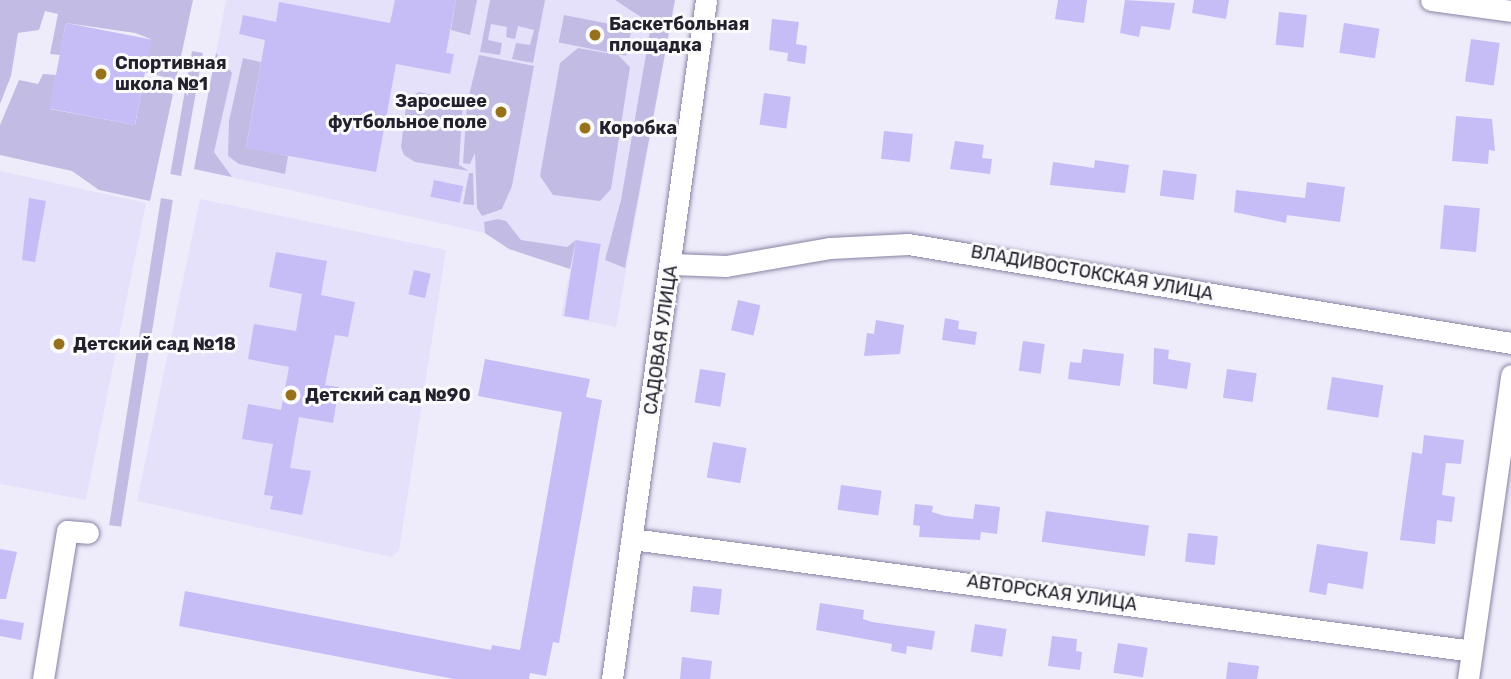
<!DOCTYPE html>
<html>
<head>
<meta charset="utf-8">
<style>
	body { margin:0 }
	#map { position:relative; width:1511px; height:679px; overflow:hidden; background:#eeecfb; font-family:Rubik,sans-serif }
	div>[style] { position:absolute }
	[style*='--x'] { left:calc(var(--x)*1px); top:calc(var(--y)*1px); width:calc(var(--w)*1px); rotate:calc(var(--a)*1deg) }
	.built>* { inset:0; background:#e5e1fb }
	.green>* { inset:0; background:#c2bce5; transform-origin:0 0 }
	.building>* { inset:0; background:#c6bdf7; transform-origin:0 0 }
	.roads { filter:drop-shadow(0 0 2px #8783a3) drop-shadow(0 0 2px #8783a3) }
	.minor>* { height:21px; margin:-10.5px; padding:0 10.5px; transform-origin:10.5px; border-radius:10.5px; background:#fff }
	.dots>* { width:19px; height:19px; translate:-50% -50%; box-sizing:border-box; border:4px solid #fbfbfb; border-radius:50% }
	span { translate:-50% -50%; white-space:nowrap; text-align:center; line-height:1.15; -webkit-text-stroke:6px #fbfbfb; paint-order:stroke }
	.poi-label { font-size:18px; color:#23212e; font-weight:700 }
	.left { translate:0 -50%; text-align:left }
	.right { translate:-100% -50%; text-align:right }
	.street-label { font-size:18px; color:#23212e }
</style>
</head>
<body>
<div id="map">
	<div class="built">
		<div style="clip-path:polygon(226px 0,675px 0,616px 327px,561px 316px,570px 269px,509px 249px,485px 233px,194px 169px)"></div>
		<div style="clip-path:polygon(0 171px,146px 203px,86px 500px,0 484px)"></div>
		<div style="clip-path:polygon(200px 199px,446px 250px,399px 551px,391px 557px,137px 501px)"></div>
	</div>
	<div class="green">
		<div style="clip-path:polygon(0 0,193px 0,176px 80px,145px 72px,151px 39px,135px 33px,66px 23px,60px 55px,50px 54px,58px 14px,45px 11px,39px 30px,18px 33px,11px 76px,0 104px)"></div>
		<div style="clip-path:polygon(456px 0,477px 0,470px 35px,451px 30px)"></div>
		<div style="clip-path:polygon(490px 0,545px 0,533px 63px,512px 59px,516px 43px,530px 45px,534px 30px,518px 26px,515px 39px,506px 37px,507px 27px,491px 24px,488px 40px,502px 43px,500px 55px,480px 52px)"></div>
		<div style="clip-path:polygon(615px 0,675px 0,625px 268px,605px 260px,621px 200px,650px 31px,641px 17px)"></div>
		<div style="left:564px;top:15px;width:69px;height:28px;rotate:11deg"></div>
		<div style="clip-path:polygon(578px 48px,618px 55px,630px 67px,611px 189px,600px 201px,553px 195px,540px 176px,560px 63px)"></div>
		<div style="left:192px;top:51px;width:11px;height:125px;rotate:10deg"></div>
		<div style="clip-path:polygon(216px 53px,232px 73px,214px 152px,232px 177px,194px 169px)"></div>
		<div style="clip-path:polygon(479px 55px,534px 66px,512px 186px,502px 209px,482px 216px,477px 208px,475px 153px,470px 164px,463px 163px,467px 103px)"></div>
		<div style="clip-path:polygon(243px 58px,261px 62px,246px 147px,288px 156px,285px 174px,239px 164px,228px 156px,229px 121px)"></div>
		<div style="clip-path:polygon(43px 74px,56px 75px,50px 109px,135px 125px,142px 88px,173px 94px,150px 201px,99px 190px,72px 171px,0 155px,0 125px,19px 80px,38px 84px)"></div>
		<div style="clip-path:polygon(419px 92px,463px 102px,459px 165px,469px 171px,415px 162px,404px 155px,401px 147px,406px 106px,411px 96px)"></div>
		<div style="clip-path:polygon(469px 173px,473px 173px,474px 205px,463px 204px)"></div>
		<div style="left:161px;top:198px;width:12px;height:331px;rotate:9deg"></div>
		<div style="clip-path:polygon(498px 219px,506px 221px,521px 240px,567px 247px,576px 240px,570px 269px,509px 249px,485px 233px,484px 222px)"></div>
	</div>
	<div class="building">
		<div style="clip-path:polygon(395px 0,456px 0,446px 53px,454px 54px,450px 74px,396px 64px,376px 172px,246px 148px,265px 40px,239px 34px,243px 15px,276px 22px,279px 2px,390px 23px)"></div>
		<div style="clip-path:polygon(1058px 0,1087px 0,1084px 23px,1055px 19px)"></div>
		<div style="clip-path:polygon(1125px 0,1175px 3px,1170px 30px,1141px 26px,1139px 37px,1120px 33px)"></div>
		<div style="clip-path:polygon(1194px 0,1229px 0,1226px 19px,1192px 13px)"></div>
		<div style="left:1279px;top:12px;width:28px;height:33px;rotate:6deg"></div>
		<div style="clip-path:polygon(772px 19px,799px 22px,796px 44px,807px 46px,805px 64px,787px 61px,788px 53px,769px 50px)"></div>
		<div style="left:66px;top:23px;width:87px;height:87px;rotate:11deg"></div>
		<div style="left:1344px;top:23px;width:36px;height:30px;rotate:9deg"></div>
		<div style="left:1471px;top:39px;width:29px;height:43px;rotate:8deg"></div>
		<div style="left:764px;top:93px;width:27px;height:32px;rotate:8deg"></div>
		<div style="clip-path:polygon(1456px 116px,1492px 119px,1495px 151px,1489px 150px,1488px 164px,1452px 161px)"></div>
		<div style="left:884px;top:131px;width:29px;height:28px;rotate:6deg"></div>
		<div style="clip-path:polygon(955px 141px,984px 145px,982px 158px,992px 159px,990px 174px,950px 169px)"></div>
		<div style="clip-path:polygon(1095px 160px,1129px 165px,1125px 193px,1050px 185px,1053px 162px,1094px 168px)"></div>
		<div style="left:1163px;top:170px;width:34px;height:26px;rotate:7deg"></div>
		<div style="left:434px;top:180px;width:30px;height:17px;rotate:12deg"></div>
		<div style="clip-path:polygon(1307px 182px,1345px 187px,1340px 222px,1287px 215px,1286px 223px,1234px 212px,1236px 190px,1305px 198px)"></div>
		<div style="clip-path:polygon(29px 198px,46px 201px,35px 262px,22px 260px)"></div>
		<div style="left:1444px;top:205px;width:36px;height:44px;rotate:5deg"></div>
		<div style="left:576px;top:240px;width:25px;height:77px;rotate:9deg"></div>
		<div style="clip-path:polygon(276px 252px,327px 261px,321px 295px,355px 302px,348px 337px,335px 335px,325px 385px,339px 387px,333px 423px,299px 417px,290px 468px,311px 471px,302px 515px,270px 509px,273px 496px,264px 495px,273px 444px,242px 439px,248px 404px,281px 410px,289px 367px,248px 359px,254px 324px,296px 331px,302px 294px,269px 287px)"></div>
		<div style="left:414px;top:270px;width:17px;height:25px;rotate:13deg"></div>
		<div style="left:738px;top:300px;width:23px;height:31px;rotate:13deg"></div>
		<div style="clip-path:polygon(945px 318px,959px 321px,958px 329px,977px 332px,975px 345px,942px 340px)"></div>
		<div style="clip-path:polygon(876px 320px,904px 325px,900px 354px,864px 356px,867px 333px,874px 334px)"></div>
		<div style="left:1023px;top:341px;width:22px;height:30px;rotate:8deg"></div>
		<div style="clip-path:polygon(1154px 348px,1169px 350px,1168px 359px,1191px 363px,1187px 389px,1153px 384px)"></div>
		<div style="clip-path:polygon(1083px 349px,1124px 354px,1120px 386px,1068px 379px,1070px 362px,1081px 363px)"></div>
		<div style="clip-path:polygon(485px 359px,590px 379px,586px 397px,602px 400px,559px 643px,553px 642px,546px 676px,530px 673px,529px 679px,454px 679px,179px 626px,185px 591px,491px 650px,492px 645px,520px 650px,562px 412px,478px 396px)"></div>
		<div style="left:700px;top:369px;width:26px;height:34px;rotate:9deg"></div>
		<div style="left:1227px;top:369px;width:30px;height:29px;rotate:8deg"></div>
		<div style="left:1332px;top:377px;width:52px;height:33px;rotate:9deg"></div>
		<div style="clip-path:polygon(1424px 435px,1464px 440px,1461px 464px,1446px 463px,1442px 495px,1455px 497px,1452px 522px,1437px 520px,1435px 544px,1400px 540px,1412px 452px,1422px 454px)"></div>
		<div style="left:713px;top:442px;width:34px;height:36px;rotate:10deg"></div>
		<div style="left:841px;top:485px;width:41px;height:25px;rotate:8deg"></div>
		<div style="clip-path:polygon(915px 504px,933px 506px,932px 512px,945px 516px,973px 519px,975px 504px,1000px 507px,997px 534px,981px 532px,980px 540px,919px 537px,920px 526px,913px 525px)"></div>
		<div style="left:1046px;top:511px;width:104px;height:31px;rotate:8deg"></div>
		<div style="left:1188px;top:533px;width:30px;height:29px;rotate:6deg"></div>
		<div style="clip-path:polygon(1317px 544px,1368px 552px,1363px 589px,1328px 583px,1326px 595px,1309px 592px)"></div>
		<div style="clip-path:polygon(0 549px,17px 552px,6px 599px,0 599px)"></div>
		<div style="left:693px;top:586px;width:29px;height:26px;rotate:6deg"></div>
		<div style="clip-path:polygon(820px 603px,864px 610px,863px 619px,872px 622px,935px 631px,932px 650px,907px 646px,906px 654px,891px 651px,892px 644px,816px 630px)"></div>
		<div style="clip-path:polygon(0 619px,24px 623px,21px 640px,0 636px)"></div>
		<div style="left:975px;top:624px;width:32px;height:28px;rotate:9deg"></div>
		<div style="clip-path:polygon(1052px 636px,1077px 639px,1076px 651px,1082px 652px,1080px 670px,1048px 666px)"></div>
		<div style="left:1118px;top:643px;width:30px;height:30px;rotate:9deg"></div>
		<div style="clip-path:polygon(682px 657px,712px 661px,710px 679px,680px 679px)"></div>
		<div style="clip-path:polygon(1228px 662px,1259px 666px,1257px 679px,1226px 679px)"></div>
	</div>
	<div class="roads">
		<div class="minor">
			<div style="--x:1431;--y:0;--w:81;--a:7.8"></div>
			<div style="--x:672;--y:264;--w:54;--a:2.1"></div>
			<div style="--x:726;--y:266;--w:106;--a:-9.8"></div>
			<div style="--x:830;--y:248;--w:78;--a:-2.9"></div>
			<div style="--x:908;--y:244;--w:611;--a:9.32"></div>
			<div style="--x:632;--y:539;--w:847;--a:7.59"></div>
			<div style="--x:43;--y:679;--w:150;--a:-80.8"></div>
			<div style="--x:67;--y:531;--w:21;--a:5"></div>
			<div style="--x:612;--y:679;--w:685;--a:-82.12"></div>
			<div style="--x:1468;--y:679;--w:307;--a:-81.9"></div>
		</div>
	</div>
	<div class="dots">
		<div style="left:595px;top:35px;background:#98711c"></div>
		<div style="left:101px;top:74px;background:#98711c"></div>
		<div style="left:501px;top:112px;background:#98711c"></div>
		<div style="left:585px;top:128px;background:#98711c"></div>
		<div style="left:59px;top:344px;background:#98711c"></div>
		<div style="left:291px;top:395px;background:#98711c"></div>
	</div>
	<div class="poi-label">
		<span class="left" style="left:609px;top:35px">Баскетбольная<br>площадка</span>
		<span class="left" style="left:115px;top:74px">Спортивная<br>школа №1</span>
		<span class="right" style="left:487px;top:112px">Заросшее<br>футбольное поле</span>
		<span class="left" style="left:599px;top:128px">Коробка</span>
		<span class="left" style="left:73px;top:344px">Детский сад №18</span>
		<span class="left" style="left:305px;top:395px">Детский сад №90</span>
	</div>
	<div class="street-label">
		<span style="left:1092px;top:273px;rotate:10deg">ВЛАДИВОСТОКСКАЯ УЛИЦА</span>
		<span style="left:661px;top:340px;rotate:-82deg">САДОВАЯ УЛИЦА</span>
		<span style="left:1052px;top:593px;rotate:8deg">АВТОРСКАЯ УЛИЦА</span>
	</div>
</div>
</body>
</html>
